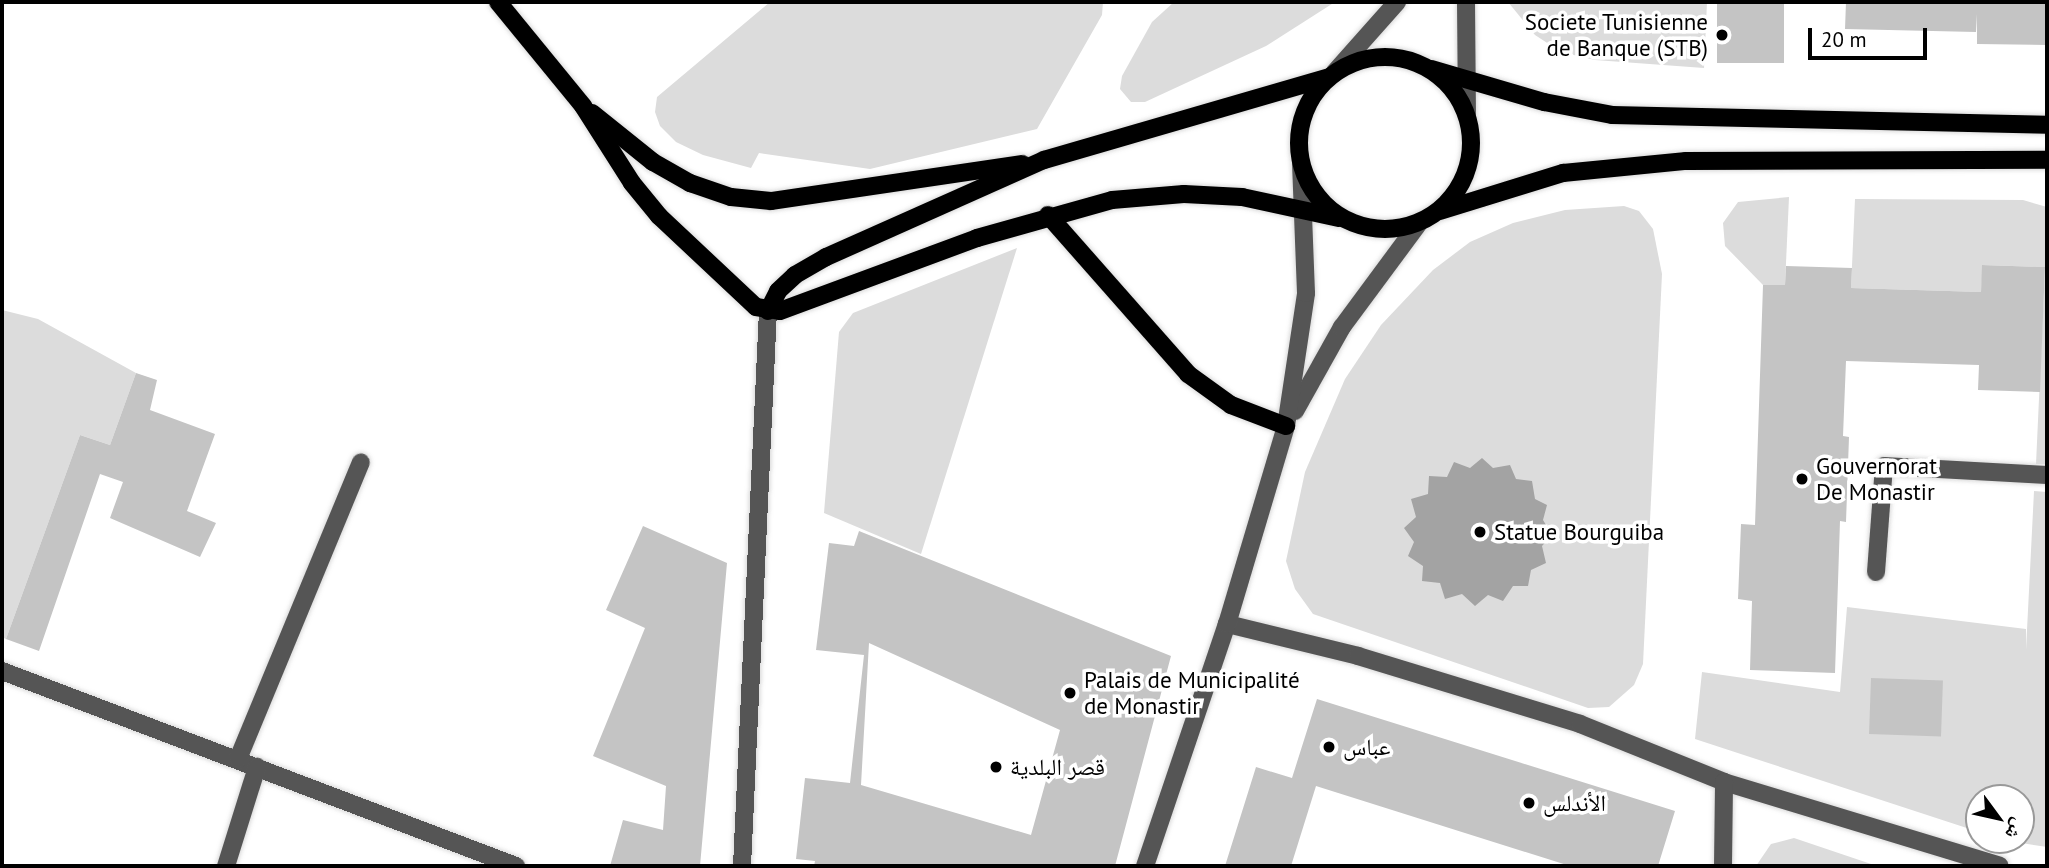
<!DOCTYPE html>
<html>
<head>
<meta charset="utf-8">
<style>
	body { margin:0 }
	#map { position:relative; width:2049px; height:868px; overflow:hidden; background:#fff; font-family:"PT Sans","Noto Naskh Arabic",sans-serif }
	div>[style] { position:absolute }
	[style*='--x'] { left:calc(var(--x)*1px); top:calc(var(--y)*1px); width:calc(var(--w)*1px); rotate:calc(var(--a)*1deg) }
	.green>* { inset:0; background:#dcdcdc }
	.water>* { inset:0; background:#a3a3a3 }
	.building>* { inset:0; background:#c4c4c4; transform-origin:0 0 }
	.roads { filter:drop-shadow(0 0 2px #dbdbdb) drop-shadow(0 0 2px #dbdbdb) }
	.minor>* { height:18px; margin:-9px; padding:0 9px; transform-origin:9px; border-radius:9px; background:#555 }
	.major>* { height:18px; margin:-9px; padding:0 9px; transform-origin:9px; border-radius:9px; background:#000 }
	.major>.ring { margin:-9px; padding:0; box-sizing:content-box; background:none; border:18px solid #000; border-radius:50% }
	.dots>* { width:19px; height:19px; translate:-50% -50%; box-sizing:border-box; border:4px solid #fff; border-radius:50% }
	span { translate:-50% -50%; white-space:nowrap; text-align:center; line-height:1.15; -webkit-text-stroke:7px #fff; paint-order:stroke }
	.poi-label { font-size:23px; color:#000 }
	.right { translate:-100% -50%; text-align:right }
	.left { translate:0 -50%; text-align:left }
	.frame { position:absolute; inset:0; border:4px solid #000; pointer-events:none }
	.north { position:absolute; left:1965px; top:784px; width:70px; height:70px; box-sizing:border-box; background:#fff; border:2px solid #999; border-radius:50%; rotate:123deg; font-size:19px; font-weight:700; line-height:28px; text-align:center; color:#000 }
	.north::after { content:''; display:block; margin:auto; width:24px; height:32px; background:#000; clip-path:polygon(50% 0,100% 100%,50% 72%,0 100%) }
	.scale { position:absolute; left:1808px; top:28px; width:119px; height:32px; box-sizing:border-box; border:4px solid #000; border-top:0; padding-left:9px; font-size:21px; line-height:24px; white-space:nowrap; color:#000; -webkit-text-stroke:5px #fff; paint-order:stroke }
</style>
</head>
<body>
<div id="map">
	<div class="green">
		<div style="clip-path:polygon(770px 2px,1103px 2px,1102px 15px,1037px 129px,870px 169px,759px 153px,751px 168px,703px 155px,676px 142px,660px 126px,655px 112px,657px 97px)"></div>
		<div style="clip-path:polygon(1174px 2px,1335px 2px,1266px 46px,1145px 102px,1131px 102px,1120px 89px,1122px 76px,1152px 22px)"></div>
		<div style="clip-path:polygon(1508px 2px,1707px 2px,1704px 68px,1595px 60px,1561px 52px,1535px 35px)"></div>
		<div style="clip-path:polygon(1789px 197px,1785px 285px,1763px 285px,1725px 246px,1723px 223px,1738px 202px)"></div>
		<div style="clip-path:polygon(1855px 199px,2023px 200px,2047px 207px,2047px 464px,2036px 464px,2045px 267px,1983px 265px,1981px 292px,1851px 288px)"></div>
		<div style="clip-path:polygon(1624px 206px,1639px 211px,1653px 229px,1662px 274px,1643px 664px,1634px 685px,1609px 707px,1588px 708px,1313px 614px,1295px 589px,1286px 561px,1305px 472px,1345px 379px,1381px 325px,1433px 270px,1470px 242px,1513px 223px,1565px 210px)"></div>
		<div style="clip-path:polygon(1017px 248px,921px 554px,824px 513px,839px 332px,853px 313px)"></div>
		<div style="clip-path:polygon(2px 310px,38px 319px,136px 373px,110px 445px,80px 435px,6px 639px,2px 637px)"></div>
		<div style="clip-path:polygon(2034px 491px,2047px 492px,2047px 847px,2002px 840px,2021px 840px,2021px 798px,1979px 798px,1979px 832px,1695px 739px,1702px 672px,1840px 692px,1847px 607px,2026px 629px,2026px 650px)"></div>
		<div style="clip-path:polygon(1794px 838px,1877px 866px,1756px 866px,1771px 844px)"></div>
	</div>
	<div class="water">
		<div style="clip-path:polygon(1482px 458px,1493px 468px,1510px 465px,1516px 479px,1532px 481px,1535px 499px,1547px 505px,1543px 520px,1552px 535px,1542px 546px,1546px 563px,1531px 570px,1528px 586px,1513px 586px,1503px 601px,1488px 595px,1475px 606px,1462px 594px,1445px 599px,1440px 583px,1422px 581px,1423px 566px,1408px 556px,1414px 542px,1404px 528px,1416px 517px,1411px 499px,1428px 494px,1429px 476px,1447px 477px,1454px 462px,1470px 468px)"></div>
	</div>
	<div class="building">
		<div style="left:1717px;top:2px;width:67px;height:61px"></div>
		<div style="clip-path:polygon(1846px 2px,2047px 2px,2047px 45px,1977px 44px,1977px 14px,1976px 32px,1845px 29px)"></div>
		<div style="clip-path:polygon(1982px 265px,2045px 267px,2040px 392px,1978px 390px,1979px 365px,1846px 361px,1843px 436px,1849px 437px,1846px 522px,1840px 521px,1835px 673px,1750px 670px,1752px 601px,1738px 599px,1741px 524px,1755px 525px,1763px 285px,1785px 285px,1786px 266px,1852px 268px,1851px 288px,1981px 292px)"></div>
		<div style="clip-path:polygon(136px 373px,157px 380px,150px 410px,215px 434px,187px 511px,216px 523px,200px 557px,110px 518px,123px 482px,100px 474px,39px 651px,6px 639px,80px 435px,110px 445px)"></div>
		<div style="clip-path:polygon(643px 526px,727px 563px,700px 866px,610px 866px,623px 820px,663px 830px,666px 786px,593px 756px,645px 628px,606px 610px)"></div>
		<div style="clip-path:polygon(evenodd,859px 531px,1171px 656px,1115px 866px,814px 866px,815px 861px,796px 859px,805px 778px,850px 783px,864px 655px,816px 650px,829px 543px,854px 546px,859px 531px,869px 643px,1060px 730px,1031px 835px,861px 785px,869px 643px)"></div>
		<div style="left:1871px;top:678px;width:72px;height:56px;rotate:2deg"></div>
		<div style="clip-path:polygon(1317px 699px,1675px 811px,1658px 866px,1570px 866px,1316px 786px,1291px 866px,1225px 866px,1256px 767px,1292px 778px)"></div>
	</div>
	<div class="roads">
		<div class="minor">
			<div style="--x:1466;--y:2;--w:112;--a:89.5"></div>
			<div style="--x:1334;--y:73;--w:95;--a:-48.4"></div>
			<div style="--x:1295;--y:411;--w:96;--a:-60.8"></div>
			<div style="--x:1342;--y:327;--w:129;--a:-53.5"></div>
			<div style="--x:1876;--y:572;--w:106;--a:-85.7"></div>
			<div style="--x:1884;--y:466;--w:163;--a:3.2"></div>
			<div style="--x:1227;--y:624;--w:135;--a:13.7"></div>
			<div style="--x:1358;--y:656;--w:232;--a:17"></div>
			<div style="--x:1580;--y:724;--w:155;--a:21.9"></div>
			<div style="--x:1724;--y:782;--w:288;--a:16.9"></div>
			<div style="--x:2;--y:671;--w:550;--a:20.78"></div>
			<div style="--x:238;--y:759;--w:321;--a:-67.5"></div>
			<div style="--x:226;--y:866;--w:104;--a:-72.6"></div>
			<div style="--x:742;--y:866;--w:556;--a:-87.32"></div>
			<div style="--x:1145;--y:866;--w:256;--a:-71.3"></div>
			<div style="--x:1227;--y:624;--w:207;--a:-73.4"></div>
			<div style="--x:1286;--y:426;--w:134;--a:-81.4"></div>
			<div style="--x:1306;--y:293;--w:130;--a:-92.2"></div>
			<div style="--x:1723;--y:866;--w:84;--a:-89.3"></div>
		</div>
		<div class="major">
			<div style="--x:498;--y:2;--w:134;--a:50.7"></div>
			<div style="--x:583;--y:106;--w:91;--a:57.5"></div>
			<div style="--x:632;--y:183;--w:43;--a:50.7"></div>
			<div style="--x:659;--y:216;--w:133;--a:43.2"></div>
			<div style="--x:756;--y:307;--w:24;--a:9"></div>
			<div style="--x:780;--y:311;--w:210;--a:-20.3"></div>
			<div style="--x:977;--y:238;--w:140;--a:-15.7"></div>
			<div style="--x:1112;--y:200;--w:72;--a:-4.8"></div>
			<div style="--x:1184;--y:194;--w:58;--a:3"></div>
			<div style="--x:1242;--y:197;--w:99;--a:12.2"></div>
			<div class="ring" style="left:1299px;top:57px;width:154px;height:154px"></div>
			<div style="--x:1431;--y:69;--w:118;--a:16.3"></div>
			<div style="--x:1544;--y:102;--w:69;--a:10.8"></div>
			<div style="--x:1612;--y:115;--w:435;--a:1.3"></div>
			<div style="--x:592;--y:113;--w:78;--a:38.8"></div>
			<div style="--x:653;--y:162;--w:43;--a:29.6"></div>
			<div style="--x:690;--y:183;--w:43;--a:18.9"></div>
			<div style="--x:731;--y:197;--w:40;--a:5.7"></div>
			<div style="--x:771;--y:201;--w:254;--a:-8.4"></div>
			<div style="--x:1440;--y:211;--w:129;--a:-17.2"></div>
			<div style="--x:1563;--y:173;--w:124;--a:-5.6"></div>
			<div style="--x:1686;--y:161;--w:361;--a:-0.2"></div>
			<div style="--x:1048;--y:215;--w:212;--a:48.6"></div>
			<div style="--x:1188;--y:374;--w:53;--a:35.8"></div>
			<div style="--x:1231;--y:405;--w:59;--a:20.9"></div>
			<div style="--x:768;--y:311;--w:22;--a:-63"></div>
			<div style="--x:778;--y:291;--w:23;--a:-43"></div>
			<div style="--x:795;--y:275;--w:36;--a:-30"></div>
			<div style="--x:826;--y:257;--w:239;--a:-24"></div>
			<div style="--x:1044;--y:160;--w:295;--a:-16.2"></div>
		</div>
	</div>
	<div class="dots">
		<div style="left:1722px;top:35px;background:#000"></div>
		<div style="left:1802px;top:479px;background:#000"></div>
		<div style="left:1480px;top:532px;background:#000"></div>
		<div style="left:1070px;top:693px;background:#000"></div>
		<div style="left:1329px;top:747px;background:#000"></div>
		<div style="left:996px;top:767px;background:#000"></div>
		<div style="left:1529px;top:803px;background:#000"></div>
	</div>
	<div class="poi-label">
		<span class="right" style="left:1708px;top:35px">Societe Tunisienne<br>de Banque (STB)</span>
		<span class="left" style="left:1816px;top:479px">Gouvernorat<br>De Monastir</span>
		<span class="left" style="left:1494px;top:532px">Statue Bourguiba</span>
		<span class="left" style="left:1084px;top:693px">Palais de Municipalité<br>de Monastir</span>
		<span class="left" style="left:1343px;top:747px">عباس</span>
		<span class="left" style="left:1010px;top:767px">قصر البلدية</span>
		<span class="left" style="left:1543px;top:803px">الأندلس</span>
	</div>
	<div class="frame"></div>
	<div class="north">ش</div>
	<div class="scale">20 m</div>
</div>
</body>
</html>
